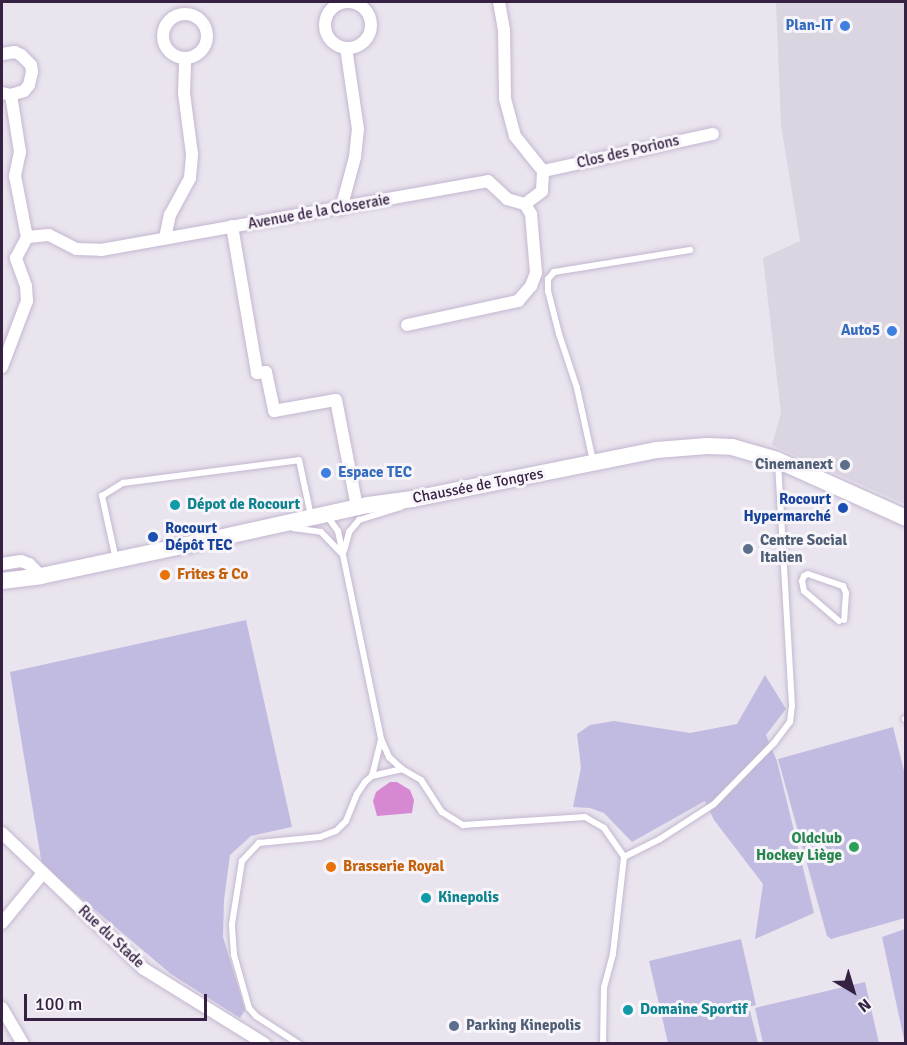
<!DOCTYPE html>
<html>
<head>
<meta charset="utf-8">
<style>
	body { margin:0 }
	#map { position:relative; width:907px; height:1045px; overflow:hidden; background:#e9e4ee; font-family:Signika,sans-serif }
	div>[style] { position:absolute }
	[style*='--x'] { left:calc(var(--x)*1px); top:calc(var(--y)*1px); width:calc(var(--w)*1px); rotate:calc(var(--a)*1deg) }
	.built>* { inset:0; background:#dbd5e2 }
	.green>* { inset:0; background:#c2bbe1 }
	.water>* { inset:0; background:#d788d2 }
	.roads { filter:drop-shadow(0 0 2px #c4b6cf) drop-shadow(0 0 2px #c4b6cf) }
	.service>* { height:6px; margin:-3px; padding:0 3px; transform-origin:3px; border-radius:3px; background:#fff }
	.minor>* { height:12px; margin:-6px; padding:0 6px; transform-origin:6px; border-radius:6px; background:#fff }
	.minor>.ring { margin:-6px; padding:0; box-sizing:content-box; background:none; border:12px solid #fff; border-radius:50% }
	.secondary>* { height:16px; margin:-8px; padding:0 8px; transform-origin:8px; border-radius:8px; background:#fff }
	.dots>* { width:16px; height:16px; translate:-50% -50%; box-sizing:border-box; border:3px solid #f7f5fa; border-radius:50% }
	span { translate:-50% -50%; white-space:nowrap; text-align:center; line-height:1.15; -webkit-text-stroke:6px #f7f5fa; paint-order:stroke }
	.shop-label { font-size:15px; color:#366cbe; font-weight:700 }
	.right { translate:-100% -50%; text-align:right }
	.left { translate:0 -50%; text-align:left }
	.street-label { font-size:15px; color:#362142 }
	.service-label { font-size:15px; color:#4e5e75; font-weight:700 }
	.transit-label { font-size:15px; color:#164399; font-weight:700 }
	.culture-label { font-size:15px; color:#0d838f; font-weight:700 }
	.food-label { font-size:15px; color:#c56008; font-weight:700 }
	.leisure-label { font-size:15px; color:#27864d; font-weight:700 }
	.frame { position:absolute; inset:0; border:3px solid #362142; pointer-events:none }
	.north { position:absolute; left:823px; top:961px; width:60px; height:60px; -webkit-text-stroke:4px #f7f5fa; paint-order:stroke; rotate:142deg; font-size:16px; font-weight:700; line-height:24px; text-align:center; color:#362142 }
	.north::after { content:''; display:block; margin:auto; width:21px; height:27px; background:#362142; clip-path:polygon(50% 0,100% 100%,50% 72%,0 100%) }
	.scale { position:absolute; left:24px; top:994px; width:183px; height:27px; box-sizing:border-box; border:3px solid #362142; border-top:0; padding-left:8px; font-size:18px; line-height:21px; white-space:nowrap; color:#362142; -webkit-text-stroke:4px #f7f5fa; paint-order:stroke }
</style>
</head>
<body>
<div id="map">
	<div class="built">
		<div style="clip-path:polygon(776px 2px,905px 2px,905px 504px,772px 445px,781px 413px,763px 258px,800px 241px,781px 125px)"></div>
	</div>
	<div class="green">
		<div style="clip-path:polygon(246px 620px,292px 827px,251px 836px,230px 855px,224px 900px,223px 937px,245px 1010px,240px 1018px,171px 974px,42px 865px,10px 672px)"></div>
		<div style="clip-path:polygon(765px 675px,786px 709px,766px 735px,777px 761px,814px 913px,755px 939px,763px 884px,714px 820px,705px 801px,632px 842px,604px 813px,590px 808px,573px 807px,581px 768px,577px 734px,590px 725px,614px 721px,690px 733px,737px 724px)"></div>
		<div style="clip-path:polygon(893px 727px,905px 775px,905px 918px,831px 939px,827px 936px,778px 759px)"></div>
		<div style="clip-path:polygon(905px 929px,906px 1043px,905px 1044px,882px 937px)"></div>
		<div style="clip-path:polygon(741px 939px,756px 1005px,749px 1007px,758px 1043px,668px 1043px,649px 961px)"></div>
		<div style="clip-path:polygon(865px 982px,879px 1043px,763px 1043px,755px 1008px)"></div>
	</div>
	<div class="water">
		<div style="clip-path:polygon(390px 782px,397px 782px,410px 790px,414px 800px,412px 813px,377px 816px,373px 801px,376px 792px)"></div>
	</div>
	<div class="roads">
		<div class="service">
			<div style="--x:593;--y:461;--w:75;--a:-102.4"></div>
			<div style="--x:577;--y:388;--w:57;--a:-108.4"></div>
			<div style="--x:559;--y:334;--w:44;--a:-104.3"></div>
			<div style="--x:548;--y:291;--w:12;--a:-90"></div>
			<div style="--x:548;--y:279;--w:9;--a:-49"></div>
			<div style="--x:554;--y:272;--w:138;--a:-9.2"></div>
			<div style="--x:327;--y:516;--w:19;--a:54"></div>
			<div style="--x:338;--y:531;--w:212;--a:78.3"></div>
			<div style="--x:381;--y:739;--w:20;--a:66"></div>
			<div style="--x:389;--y:757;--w:18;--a:43"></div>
			<div style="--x:293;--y:528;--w:28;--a:8"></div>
			<div style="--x:321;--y:532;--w:30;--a:46"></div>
			<div style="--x:344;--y:551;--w:20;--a:-75"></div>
			<div style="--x:349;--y:532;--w:16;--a:-50"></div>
			<div style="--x:359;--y:520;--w:44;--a:-17.2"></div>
			<div style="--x:116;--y:560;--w:66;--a:-102.3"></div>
			<div style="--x:102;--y:496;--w:25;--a:-32"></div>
			<div style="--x:123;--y:483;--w:177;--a:-7.4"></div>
			<div style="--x:299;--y:460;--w:57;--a:77.9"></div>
			<div style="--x:839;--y:621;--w:46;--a:-139.4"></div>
			<div style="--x:804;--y:591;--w:10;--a:-101"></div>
			<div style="--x:802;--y:581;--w:5;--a:-68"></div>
			<div style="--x:804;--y:576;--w:4;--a:-27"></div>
			<div style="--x:808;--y:574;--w:37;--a:19"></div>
			<div style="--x:843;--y:586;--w:8;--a:67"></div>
			<div style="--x:846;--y:593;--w:27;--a:94"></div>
			<div style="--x:905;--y:719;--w:1;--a:0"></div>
			<div style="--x:372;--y:776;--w:38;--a:-76"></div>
			<div style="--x:624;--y:857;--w:40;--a:-26.6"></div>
			<div style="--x:660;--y:839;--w:64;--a:-32.9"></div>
			<div style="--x:714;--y:804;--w:86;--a:-45.5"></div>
			<div style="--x:774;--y:743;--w:26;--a:-53"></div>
			<div style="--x:790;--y:722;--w:16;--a:-83"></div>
			<div style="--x:792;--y:706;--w:244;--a:-93.3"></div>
			<div style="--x:299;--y:1044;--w:51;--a:-146.9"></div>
			<div style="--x:256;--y:1016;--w:11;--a:-131"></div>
			<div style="--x:249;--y:1008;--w:55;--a:-105.8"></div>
			<div style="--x:234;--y:955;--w:31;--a:-94"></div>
			<div style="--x:232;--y:924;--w:64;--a:-81"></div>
			<div style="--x:242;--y:861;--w:25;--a:-47"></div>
			<div style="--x:259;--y:843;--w:61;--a:-5.6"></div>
			<div style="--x:320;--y:837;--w:17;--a:-21"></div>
			<div style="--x:336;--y:831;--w:14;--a:-45"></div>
			<div style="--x:346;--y:821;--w:29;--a:-68"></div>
			<div style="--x:357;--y:794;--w:14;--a:-56"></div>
			<div style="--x:365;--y:782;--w:9;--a:-41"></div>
			<div style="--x:372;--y:776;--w:31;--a:-13"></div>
			<div style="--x:402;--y:769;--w:22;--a:30"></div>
			<div style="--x:421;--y:780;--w:38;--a:57"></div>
			<div style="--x:442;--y:812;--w:25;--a:32"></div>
			<div style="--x:463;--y:825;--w:122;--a:-3.8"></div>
			<div style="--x:585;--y:817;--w:22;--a:30"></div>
			<div style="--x:604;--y:828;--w:35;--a:55"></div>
			<div style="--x:624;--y:857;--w:98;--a:96.5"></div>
			<div style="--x:613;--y:954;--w:34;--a:105"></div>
			<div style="--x:604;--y:987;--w:57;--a:91"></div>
		</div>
		<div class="minor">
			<div class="ring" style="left:325px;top:2px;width:34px;height:34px"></div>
			<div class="ring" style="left:163px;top:14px;width:32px;height:32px"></div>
			<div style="--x:2;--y:54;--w:13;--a:-9"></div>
			<div style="--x:15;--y:52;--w:7;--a:27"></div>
			<div style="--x:21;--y:55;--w:14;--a:45"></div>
			<div style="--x:31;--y:65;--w:7;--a:82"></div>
			<div style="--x:32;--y:72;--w:13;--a:103"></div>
			<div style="--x:29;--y:85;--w:8;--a:130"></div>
			<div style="--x:24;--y:91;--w:14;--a:163"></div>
			<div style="--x:11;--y:95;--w:9;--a:-167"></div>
			<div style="--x:11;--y:95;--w:58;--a:81"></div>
			<div style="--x:20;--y:152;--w:25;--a:102"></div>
			<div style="--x:15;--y:176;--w:62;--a:78.9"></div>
			<div style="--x:543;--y:171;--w:174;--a:-12.3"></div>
			<div style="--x:341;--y:209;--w:54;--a:-74.9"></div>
			<div style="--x:355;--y:157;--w:28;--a:-84"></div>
			<div style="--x:358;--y:129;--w:82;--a:-98.4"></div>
			<div style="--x:232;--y:226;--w:149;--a:80.3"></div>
			<div style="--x:257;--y:373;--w:9;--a:-6"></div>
			<div style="--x:266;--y:372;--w:40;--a:78"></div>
			<div style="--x:274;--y:411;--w:63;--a:-10.1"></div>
			<div style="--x:336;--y:400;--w:109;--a:78.9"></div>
			<div style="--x:165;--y:238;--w:24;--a:-78"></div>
			<div style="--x:170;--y:215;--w:42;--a:-61.6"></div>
			<div style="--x:190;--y:178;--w:24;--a:-85"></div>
			<div style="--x:192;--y:154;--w:62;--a:-97.5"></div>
			<div style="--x:184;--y:93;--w:35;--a:-88"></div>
			<div style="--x:407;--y:325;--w:114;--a:-12.2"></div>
			<div style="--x:518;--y:301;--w:20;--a:-49"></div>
			<div style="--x:531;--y:286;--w:14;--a:-69"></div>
			<div style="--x:536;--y:273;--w:59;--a:-94.8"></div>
			<div style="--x:531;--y:214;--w:12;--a:-121"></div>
			<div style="--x:2;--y:367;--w:71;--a:-69.3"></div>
			<div style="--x:27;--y:301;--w:15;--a:-94"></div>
			<div style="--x:26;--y:286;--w:30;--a:-110"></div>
			<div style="--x:16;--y:258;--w:24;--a:-62"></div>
			<div style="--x:27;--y:237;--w:22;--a:-5"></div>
			<div style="--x:49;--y:235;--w:31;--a:27"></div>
			<div style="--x:77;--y:249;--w:24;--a:2"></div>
			<div style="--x:101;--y:250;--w:393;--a:-10.1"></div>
			<div style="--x:488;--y:181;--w:26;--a:43"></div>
			<div style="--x:507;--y:199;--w:19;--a:16"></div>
			<div style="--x:525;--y:204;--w:21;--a:-37"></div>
			<div style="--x:542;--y:191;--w:20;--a:-87"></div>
			<div style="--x:543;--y:171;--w:45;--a:-128.7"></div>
			<div style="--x:515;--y:136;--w:39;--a:-105"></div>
			<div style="--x:505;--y:98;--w:68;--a:-90.8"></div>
			<div style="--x:504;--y:30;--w:28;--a:-100"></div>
			<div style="--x:2;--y:564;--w:19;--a:-9"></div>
			<div style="--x:21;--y:561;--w:9;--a:21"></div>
			<div style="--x:29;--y:564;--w:17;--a:45"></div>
			<div style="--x:2;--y:833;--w:197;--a:43.8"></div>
			<div style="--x:144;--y:969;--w:142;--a:31.8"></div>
			<div style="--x:2;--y:923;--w:65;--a:-50.6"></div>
			<div style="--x:2;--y:1008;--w:42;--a:59.7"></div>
		</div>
		<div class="secondary">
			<div style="--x:2;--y:581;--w:39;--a:-7"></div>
			<div style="--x:41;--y:576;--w:149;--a:-12"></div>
			<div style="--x:187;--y:545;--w:185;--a:-12.5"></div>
			<div style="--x:368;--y:505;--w:45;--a:-7.6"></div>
			<div style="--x:413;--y:499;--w:249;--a:-11.4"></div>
			<div style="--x:657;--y:450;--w:50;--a:-4.6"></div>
			<div style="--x:707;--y:446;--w:25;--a:2"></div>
			<div style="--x:732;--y:447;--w:47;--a:16.1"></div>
			<div style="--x:777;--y:460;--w:141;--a:24.2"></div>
		</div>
	</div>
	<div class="dots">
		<div style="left:845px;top:26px;background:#3f7fe0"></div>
		<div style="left:892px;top:331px;background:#3f7fe0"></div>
		<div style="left:845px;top:465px;background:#5c6f8a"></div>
		<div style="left:326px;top:473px;background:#3f7fe0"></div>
		<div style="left:175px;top:505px;background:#0f9aa8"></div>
		<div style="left:843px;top:508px;background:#1a4fb4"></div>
		<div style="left:153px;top:537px;background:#1a4fb4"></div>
		<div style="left:748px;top:549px;background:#5c6f8a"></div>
		<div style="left:165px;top:575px;background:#e8710a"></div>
		<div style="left:854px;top:847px;background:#2e9e5b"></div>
		<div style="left:331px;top:867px;background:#e8710a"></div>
		<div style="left:426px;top:898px;background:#0f9aa8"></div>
		<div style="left:628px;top:1010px;background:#0f9aa8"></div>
		<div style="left:454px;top:1026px;background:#5c6f8a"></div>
	</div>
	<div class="shop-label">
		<span class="right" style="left:833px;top:26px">Plan-IT</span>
		<span class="right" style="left:880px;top:331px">Auto5</span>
		<span class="left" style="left:338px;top:473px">Espace TEC</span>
	</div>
	<div class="street-label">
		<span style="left:628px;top:152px;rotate:-13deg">Clos des Porions</span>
		<span style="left:319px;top:212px;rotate:-10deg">Avenue de la Closeraie</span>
		<span style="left:478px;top:486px;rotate:-11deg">Chaussée de Tongres</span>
		<span style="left:111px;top:937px;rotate:43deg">Rue du Stade</span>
	</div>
	<div class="service-label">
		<span class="right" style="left:833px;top:465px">Cinemanext</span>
		<span class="left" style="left:760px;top:549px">Centre Social<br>Italien</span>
		<span class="left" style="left:466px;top:1026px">Parking Kinepolis</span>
	</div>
	<div class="transit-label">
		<span class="right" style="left:831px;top:508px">Rocourt<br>Hypermarché</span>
		<span class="left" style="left:165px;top:537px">Rocourt<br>Dépôt TEC</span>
	</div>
	<div class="culture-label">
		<span class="left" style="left:187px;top:505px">Dépot de Rocourt</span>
		<span class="left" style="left:438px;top:898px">Kinepolis</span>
		<span class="left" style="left:640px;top:1010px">Domaine Sportif</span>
	</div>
	<div class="food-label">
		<span class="left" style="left:177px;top:575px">Frites &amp; Co</span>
		<span class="left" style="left:343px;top:867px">Brasserie Royal</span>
	</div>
	<div class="leisure-label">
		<span class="right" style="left:842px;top:847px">Oldclub<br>Hockey Liège</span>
	</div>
	<div class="frame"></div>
	<div class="north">N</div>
	<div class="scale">100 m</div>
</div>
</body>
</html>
